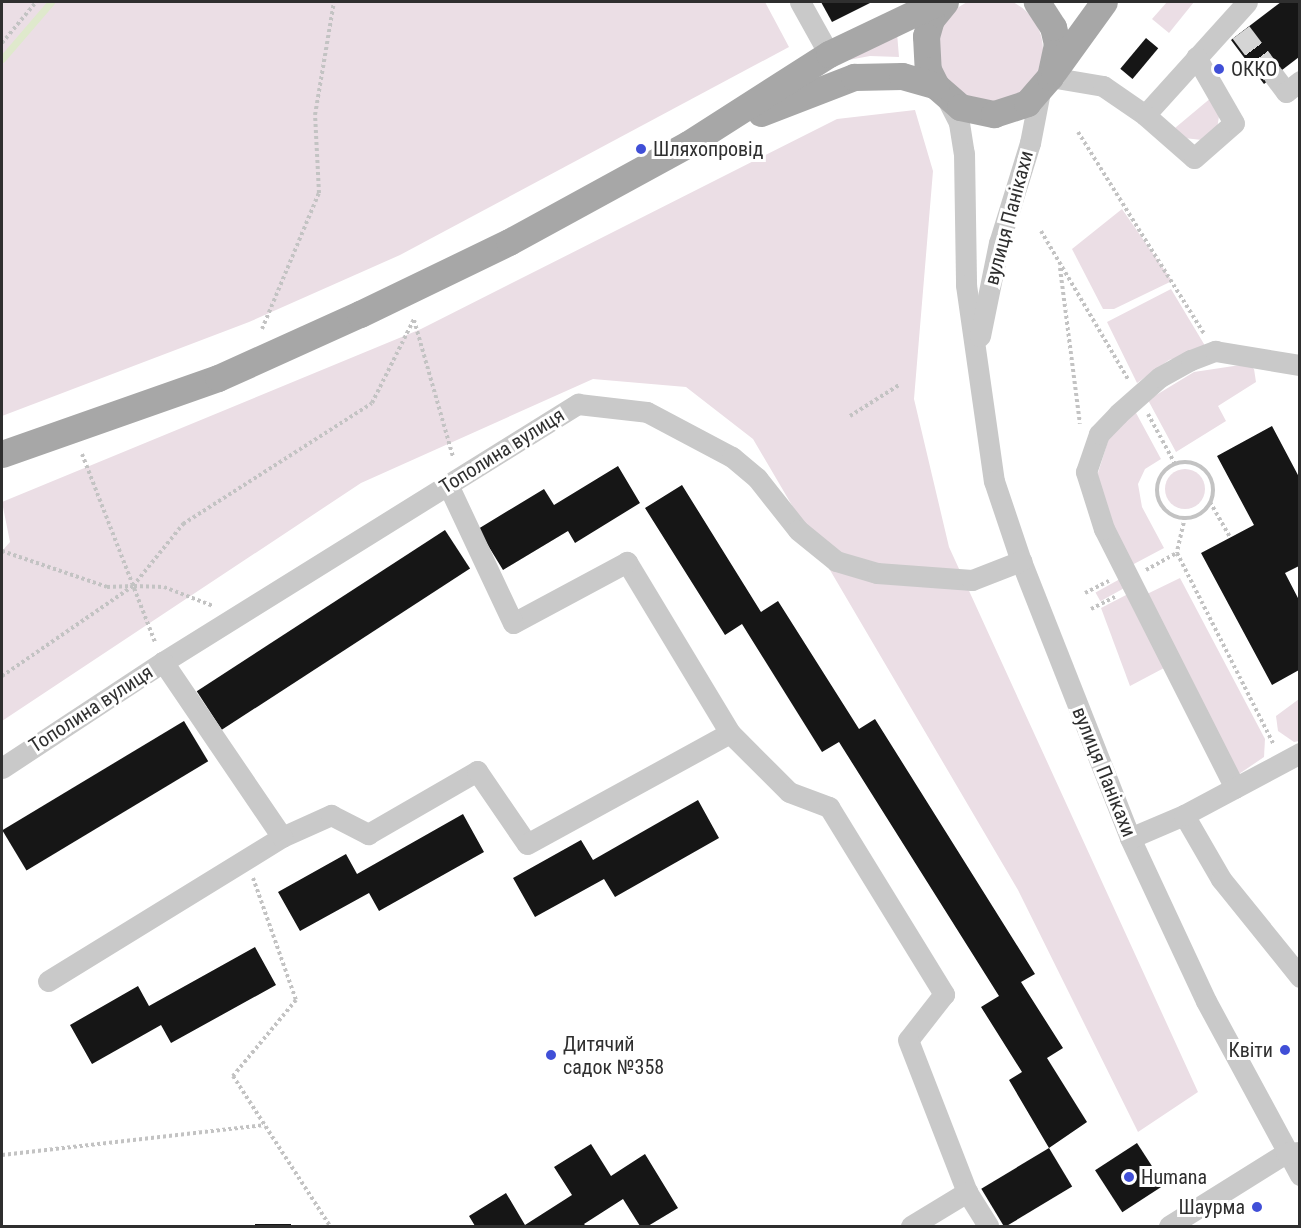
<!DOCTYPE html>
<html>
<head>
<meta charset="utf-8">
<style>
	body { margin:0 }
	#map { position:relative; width:1301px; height:1228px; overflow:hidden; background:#fff; font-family:"Roboto Condensed",sans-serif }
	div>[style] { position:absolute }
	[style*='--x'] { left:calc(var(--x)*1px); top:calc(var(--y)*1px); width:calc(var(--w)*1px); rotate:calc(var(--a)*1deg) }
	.green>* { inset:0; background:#ebdee5; transform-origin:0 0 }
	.round { border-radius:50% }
	.stream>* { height:7px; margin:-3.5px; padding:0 3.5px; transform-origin:3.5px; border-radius:3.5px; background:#dfe9cc }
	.building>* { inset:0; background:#161616; transform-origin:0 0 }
	.minor-tunnel>* { height:21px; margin-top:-10.5px; transform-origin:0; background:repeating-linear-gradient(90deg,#d5d5d5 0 21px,transparent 0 31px) }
	.path>* { height:4px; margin-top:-2px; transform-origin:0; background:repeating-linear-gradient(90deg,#c3c3c3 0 3px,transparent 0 6px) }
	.path>.ring { margin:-2px; padding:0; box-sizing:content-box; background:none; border:4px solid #c3c3c3; border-radius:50% }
	.minor>* { height:21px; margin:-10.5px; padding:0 10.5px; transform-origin:10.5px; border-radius:10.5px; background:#c9c9c9 }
	.major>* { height:27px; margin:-13.5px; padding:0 13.5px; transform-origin:13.5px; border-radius:13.5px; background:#a7a7a7 }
	.dots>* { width:16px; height:16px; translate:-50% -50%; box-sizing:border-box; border:3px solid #fff; border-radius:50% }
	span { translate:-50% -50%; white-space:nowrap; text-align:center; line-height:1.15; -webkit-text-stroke:6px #fff; paint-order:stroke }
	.poi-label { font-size:20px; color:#2f2f2f }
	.left { translate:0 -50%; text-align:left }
	.right { translate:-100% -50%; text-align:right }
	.street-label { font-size:20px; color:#2f2f2f }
	.frame { position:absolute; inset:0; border:3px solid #2f2f2f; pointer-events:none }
</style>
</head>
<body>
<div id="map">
	<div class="green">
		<div class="round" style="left:937px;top:-3px;width:106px;height:106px"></div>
		<div style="clip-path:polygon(2px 2px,765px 2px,789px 47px,400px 255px,249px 322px,2px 416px)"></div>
		<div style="clip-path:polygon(1167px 2px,1194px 2px,1169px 33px,1152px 19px)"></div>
		<div style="clip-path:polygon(897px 33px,899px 57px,870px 56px,843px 61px)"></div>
		<div style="clip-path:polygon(1212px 97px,1220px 110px,1217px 129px,1202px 140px,1184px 138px,1175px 128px)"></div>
		<div style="clip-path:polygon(915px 110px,933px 171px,914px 399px,949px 547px,1198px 1092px,1138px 1132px,1018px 890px,753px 439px,686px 387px,593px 379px,361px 483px,2px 721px,2px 551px,10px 542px,2px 502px,421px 329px,837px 119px)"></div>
		<div style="clip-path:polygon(1122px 209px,1172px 281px,1114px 309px,1103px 309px,1072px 249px)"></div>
		<div style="clip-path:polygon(1171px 289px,1207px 349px,1169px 360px,1137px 383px,1107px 322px)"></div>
		<div style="clip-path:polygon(1247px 364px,1254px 369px,1256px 382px,1218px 406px,1226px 421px,1176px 452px,1148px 400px,1194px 372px)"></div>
		<div style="clip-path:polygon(1135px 411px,1161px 459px,1145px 469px,1138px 484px,1142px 507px,1164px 548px,1132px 565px,1099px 498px,1097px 476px,1109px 438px)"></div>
		<div class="round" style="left:1165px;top:469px;width:40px;height:40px"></div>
		<div style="clip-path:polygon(1180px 578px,1265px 739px,1264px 757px,1239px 774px,1147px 594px)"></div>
		<div style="left:1120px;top:579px;width:10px;height:28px;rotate:61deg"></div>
		<div style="clip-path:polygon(1128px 594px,1164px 668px,1130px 686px,1101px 608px)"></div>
		<div style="clip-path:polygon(1299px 699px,1299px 741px,1294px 742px,1278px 731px,1276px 716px)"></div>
	</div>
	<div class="stream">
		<div style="--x:2;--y:59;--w:75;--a:-49.3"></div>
	</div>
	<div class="building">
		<div style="clip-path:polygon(821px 2px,872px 2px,832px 22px)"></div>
		<div style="clip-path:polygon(1281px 2px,1299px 2px,1299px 57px,1264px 84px,1231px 40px)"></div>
		<div style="left:1146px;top:38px;width:16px;height:40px;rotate:40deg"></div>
		<div style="clip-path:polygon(1272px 426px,1299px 477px,1299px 566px,1285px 573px,1299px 600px,1299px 670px,1272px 685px,1201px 553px,1254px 525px,1217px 456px)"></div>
		<div style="clip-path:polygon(618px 466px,640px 503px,575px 543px,568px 531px,503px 570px,478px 529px,544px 489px,554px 505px)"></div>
		<div style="clip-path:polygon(682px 485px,761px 612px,778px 601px,859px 729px,875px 719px,1035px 974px,1021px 982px,1063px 1048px,1047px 1058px,1087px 1122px,1049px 1148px,1009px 1080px,1022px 1072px,981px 1007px,999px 996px,839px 742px,822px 752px,742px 624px,725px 635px,645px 508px)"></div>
		<div style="left:445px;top:530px;width:46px;height:296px;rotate:57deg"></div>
		<div style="left:184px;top:721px;width:47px;height:212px;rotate:59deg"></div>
		<div style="clip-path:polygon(698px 800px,719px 838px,615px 897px,604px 879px,535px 917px,513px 878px,581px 840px,593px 860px)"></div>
		<div style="clip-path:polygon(463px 814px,484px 852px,379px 911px,369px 893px,300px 931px,278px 892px,346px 854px,357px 874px)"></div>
		<div style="clip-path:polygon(255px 947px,276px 985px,171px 1043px,161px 1025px,92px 1064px,70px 1025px,138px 986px,149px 1006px)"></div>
		<div style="left:1137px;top:1143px;width:50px;height:50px;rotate:57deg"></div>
		<div style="clip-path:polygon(591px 1144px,611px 1176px,645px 1154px,678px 1208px,648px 1226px,640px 1226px,623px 1199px,584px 1224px,586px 1226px,475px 1226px,469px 1216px,506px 1193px,525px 1225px,572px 1195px,554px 1167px)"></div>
		<div style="left:1049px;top:1148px;width:45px;height:79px;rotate:59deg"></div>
		<div style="left:255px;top:1224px;width:36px;height:2px"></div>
	</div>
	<div class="minor-tunnel">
		<div style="--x:1241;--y:32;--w:55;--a:53.1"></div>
	</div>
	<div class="path">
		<div style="--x:2;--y:43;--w:53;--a:-50.3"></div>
		<div style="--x:1078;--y:132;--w:239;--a:58"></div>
		<div style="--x:1041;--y:231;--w:172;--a:59.6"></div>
		<div style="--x:1060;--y:268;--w:157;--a:82.7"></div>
		<div style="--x:414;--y:320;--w:142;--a:74.1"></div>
		<div style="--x:262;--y:329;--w:147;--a:-67.3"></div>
		<div style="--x:319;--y:193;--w:78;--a:-92.9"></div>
		<div style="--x:315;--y:115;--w:115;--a:-80.5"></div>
		<div style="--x:1148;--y:414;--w:57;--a:61.6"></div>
		<div style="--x:850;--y:416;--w:58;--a:-32.3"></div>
		<div style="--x:82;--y:454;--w:202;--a:68.8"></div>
		<div class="ring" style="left:1157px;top:462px;width:52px;height:52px"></div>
		<div style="--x:1210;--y:502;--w:40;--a:60.3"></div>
		<div style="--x:1185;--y:517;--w:37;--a:103"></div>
		<div style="--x:1177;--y:553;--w:215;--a:63.2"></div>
		<div style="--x:2;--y:551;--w:111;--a:18.9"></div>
		<div style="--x:107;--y:587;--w:26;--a:-2"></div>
		<div style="--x:133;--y:586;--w:159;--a:145.5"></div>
		<div style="--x:1146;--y:570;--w:35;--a:-29"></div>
		<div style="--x:133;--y:586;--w:80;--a:-51.1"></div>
		<div style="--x:183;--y:524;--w:224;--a:-32.6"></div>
		<div style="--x:372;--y:403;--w:94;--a:-63.4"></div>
		<div style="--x:134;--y:586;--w:30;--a:2"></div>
		<div style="--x:164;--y:587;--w:53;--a:21.2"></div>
		<div style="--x:1085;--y:593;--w:27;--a:-27"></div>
		<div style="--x:1091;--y:609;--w:27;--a:-27"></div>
		<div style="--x:253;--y:878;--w:129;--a:70.6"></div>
		<div style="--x:296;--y:1000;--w:99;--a:129.7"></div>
		<div style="--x:233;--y:1076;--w:179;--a:57.1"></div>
		<div style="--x:2;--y:1155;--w:264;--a:-6.5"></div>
	</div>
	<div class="minor">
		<div style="--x:800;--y:2;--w:60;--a:60.9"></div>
		<div style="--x:1274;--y:76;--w:20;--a:53"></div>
		<div style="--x:1286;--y:92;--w:18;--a:-38"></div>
		<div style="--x:1050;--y:77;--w:54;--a:9.6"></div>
		<div style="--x:1103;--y:86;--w:51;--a:34.6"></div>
		<div style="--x:1145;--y:115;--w:152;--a:-47.9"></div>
		<div style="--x:946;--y:97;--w:29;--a:63"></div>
		<div style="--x:959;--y:123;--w:30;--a:81"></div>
		<div style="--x:964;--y:153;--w:132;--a:89.1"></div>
		<div style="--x:966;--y:285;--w:198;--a:81.9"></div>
		<div style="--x:994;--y:481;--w:84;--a:71.4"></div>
		<div style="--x:1021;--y:561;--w:298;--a:68.5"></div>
		<div style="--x:1130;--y:838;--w:180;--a:65"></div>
		<div style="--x:1206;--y:1001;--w:198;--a:61.6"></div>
		<div style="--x:1145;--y:115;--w:65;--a:41.3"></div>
		<div style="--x:1194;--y:158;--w:53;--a:-41.2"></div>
		<div style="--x:1234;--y:123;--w:76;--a:-119.9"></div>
		<div style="--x:980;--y:336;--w:95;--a:-78.5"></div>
		<div style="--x:999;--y:243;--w:105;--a:-72.8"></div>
		<div style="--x:1030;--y:143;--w:53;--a:-79.1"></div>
		<div style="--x:730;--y:733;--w:83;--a:45"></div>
		<div style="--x:789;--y:792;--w:43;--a:20.6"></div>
		<div style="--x:829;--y:807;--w:220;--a:58.4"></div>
		<div style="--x:944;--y:994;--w:58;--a:128"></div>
		<div style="--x:908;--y:1040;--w:163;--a:68.8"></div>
		<div style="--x:967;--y:1192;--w:40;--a:58"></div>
		<div style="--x:2;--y:768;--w:193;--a:-33.4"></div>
		<div style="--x:163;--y:662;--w:489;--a:-31.9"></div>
		<div style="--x:578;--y:404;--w:69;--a:6.6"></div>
		<div style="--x:647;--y:412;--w:96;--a:27.9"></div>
		<div style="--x:732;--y:457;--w:33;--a:40"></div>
		<div style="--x:757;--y:478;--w:66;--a:51.7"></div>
		<div style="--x:798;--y:530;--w:49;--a:39.2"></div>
		<div style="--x:836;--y:561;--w:43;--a:16.3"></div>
		<div style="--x:877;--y:573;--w:95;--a:4.2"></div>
		<div style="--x:972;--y:580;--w:53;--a:-21.2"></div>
		<div style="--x:1235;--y:788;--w:290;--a:-116.8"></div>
		<div style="--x:1104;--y:529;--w:60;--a:-107.5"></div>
		<div style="--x:1086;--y:472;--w:40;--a:-71.1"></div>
		<div style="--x:1099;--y:434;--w:28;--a:-46"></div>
		<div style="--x:1118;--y:414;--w:56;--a:-41.4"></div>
		<div style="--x:1160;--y:377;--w:35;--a:-29"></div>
		<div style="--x:1191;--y:360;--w:26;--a:-21"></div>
		<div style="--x:1215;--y:351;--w:86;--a:9.4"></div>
		<div style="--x:1184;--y:815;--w:74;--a:60"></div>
		<div style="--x:1221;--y:879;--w:126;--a:51.1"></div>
		<div style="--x:282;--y:837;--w:54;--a:-24.2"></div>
		<div style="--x:331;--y:815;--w:42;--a:27.2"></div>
		<div style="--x:368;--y:834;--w:126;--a:-30"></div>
		<div style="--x:477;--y:771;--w:88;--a:55.6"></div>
		<div style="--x:527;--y:844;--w:231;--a:-28.7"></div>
		<div style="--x:730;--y:733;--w:200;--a:-121.1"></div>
		<div style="--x:627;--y:562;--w:129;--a:151.8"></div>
		<div style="--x:513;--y:623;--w:153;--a:-115.2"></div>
		<div style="--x:1130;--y:838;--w:59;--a:-23.1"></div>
		<div style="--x:1184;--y:815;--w:132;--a:-28.1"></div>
		<div style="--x:48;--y:981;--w:275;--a:-31.6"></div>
		<div style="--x:282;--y:837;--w:212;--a:-124.2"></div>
		<div style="--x:911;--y:1226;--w:66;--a:-31.3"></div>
		<div style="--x:1169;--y:1226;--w:138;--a:-32"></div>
		<div style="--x:1286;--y:1153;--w:14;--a:-4"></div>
	</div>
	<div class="major">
		<div style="--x:945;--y:2;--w:22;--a:129"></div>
		<div style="--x:931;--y:19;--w:18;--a:106"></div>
		<div style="--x:926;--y:36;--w:34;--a:87"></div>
		<div style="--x:928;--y:70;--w:18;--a:63"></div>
		<div style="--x:936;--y:86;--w:32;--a:41"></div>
		<div style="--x:960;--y:107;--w:35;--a:12"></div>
		<div style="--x:994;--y:114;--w:35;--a:-18"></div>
		<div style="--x:1027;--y:103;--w:35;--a:-49"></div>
		<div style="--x:1050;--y:77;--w:34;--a:-78"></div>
		<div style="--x:1057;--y:44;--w:17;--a:-103"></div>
		<div style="--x:1053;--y:27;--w:30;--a:-123"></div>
		<div style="--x:1054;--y:71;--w:85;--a:-54.1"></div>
		<div style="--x:761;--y:113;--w:100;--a:-21.2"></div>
		<div style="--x:854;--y:77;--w:48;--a:-1.2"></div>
		<div style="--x:902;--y:76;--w:35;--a:16"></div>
		<div style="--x:2;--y:454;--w:229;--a:-19.4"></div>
		<div style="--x:218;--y:378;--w:156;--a:-24.3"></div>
		<div style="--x:360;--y:314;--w:165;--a:-25.8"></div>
		<div style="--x:509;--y:242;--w:204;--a:-28.7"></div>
		<div style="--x:688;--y:144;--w:167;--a:-32.6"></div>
		<div style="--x:829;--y:54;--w:121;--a:-25.5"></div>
	</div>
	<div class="dots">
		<div style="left:1219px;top:69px;background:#404fd7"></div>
		<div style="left:641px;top:149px;background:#404fd7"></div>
		<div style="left:1285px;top:1050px;background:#404fd7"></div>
		<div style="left:551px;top:1055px;background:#404fd7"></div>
		<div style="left:1129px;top:1177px;background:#404fd7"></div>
		<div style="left:1257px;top:1207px;background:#404fd7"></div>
	</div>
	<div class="poi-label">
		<span class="left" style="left:1231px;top:69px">ОККО</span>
		<span class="left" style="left:653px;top:149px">Шляхопровід</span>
		<span class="left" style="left:563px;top:1056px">Дитячий<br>садок №358</span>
		<span class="right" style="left:1273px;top:1050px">Квіти</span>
		<span class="left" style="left:1141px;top:1177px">Humana</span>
		<span class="right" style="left:1245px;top:1207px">Шаурма</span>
	</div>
	<div class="street-label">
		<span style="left:1009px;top:218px;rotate:-75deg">вулиця Панікахи</span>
		<span style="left:502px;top:451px;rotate:-32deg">Тополина вулиця</span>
		<span style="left:91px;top:709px;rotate:-33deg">Тополина вулиця</span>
		<span style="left:1104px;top:772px;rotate:68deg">вулиця Панікахи</span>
	</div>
	<div class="frame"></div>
</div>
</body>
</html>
